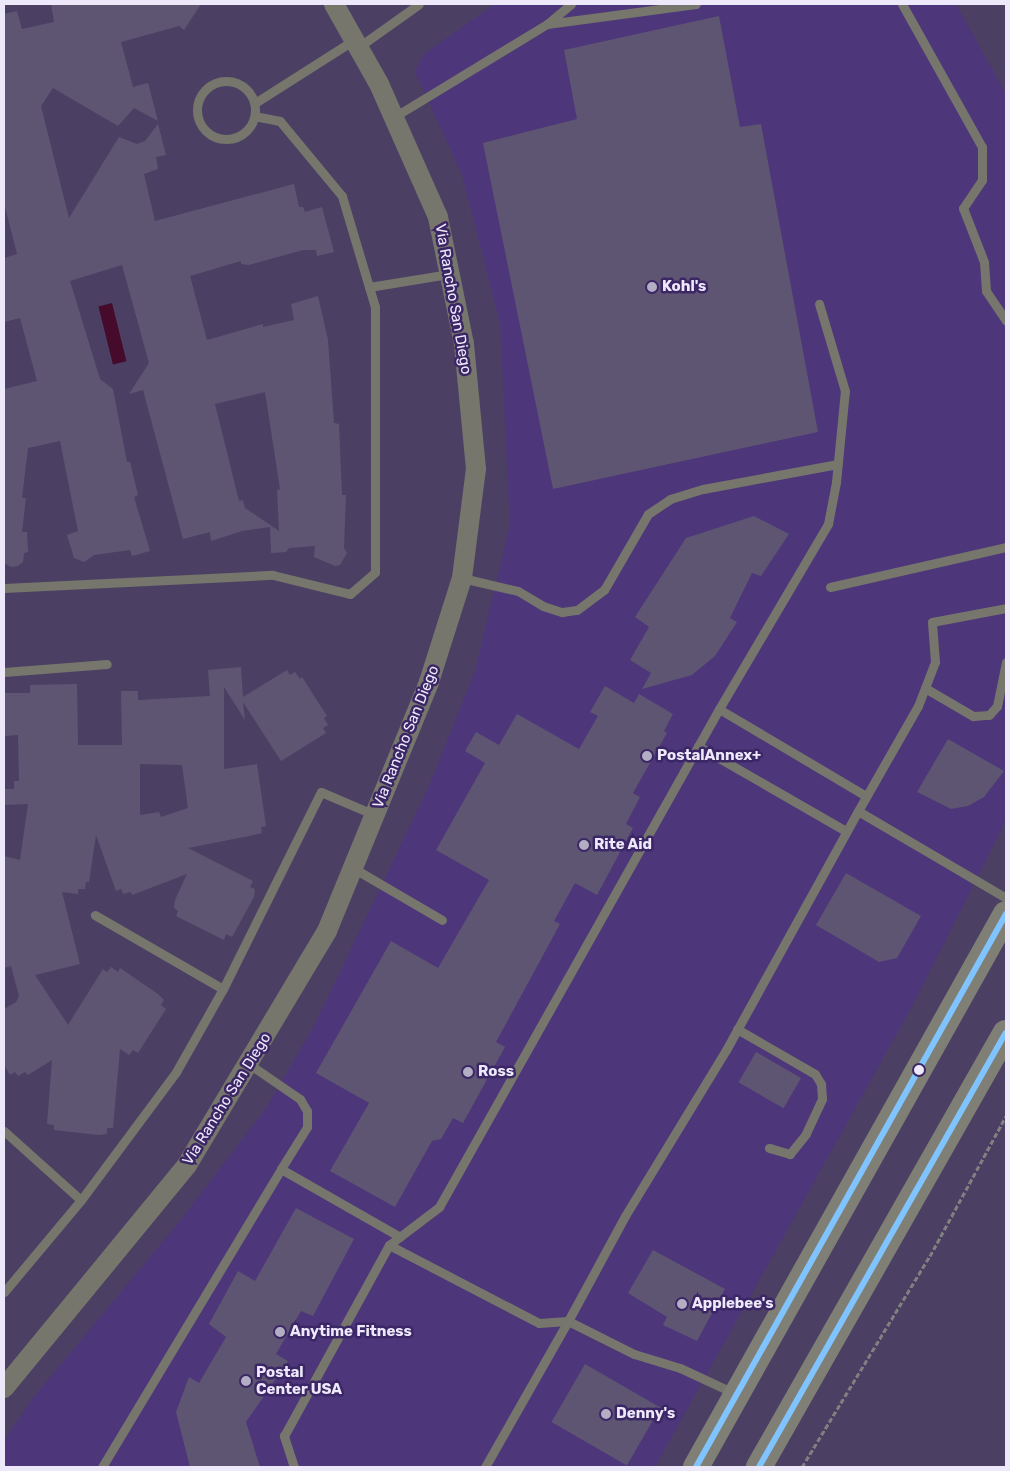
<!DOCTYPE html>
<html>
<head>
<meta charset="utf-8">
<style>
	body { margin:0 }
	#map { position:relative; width:1010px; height:1471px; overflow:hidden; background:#4b4063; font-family:Rubik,sans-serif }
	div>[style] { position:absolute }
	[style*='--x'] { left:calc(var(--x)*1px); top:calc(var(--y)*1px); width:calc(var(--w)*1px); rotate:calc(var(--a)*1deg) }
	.built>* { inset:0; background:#4d367a }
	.water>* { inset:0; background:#460b2b; transform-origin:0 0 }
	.building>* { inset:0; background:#5e5572; transform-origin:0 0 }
	.path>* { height:3px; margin-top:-1.5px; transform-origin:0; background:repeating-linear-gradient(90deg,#818081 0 5px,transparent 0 7.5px) }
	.service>* { height:9px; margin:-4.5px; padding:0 4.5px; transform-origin:4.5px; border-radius:4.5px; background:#76766c }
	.service>.ring { margin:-4.5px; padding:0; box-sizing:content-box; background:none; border:9px solid #76766c; border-radius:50% }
	.tertiary>* { height:20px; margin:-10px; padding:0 10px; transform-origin:10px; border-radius:10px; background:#76766c }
	.primary>* { height:26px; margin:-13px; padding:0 13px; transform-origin:13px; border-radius:13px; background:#7f7f76 }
	.bus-1>* { height:6px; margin:-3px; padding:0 3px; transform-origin:3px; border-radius:3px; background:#80c4ff }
	.dots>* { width:14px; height:14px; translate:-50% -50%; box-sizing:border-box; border:2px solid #3b2666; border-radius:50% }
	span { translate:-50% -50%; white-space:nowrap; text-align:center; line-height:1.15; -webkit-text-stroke:5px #3b2666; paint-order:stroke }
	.poi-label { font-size:15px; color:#ede9fa; font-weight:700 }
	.left { translate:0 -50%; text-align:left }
	.street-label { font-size:15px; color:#ede9fa }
	.frame { position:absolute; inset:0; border:5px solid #ede9fa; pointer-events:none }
</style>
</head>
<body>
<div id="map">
	<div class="built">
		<div style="clip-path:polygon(495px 4px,956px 4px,1006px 94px,1006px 820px,914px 1003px,655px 1467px,4px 1467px,4px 1440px,33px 1398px,179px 1222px,266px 1108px,314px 1026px,429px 786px,475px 671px,510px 524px,500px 324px,462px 175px,415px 72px,424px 54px)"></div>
	</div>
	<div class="water">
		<div style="left:112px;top:303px;width:60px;height:14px;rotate:76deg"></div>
	</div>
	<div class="building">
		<div style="clip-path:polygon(evenodd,51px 4px,201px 4px,184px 30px,179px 26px,121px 42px,133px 87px,148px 83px,158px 121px,134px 108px,118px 126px,53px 88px,41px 106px,69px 218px,119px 137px,137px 144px,145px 141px,158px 124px,166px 155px,156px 157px,158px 169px,144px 174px,155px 221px,294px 184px,299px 207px,303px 207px,305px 212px,322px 207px,334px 252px,317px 256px,316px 250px,303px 250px,249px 265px,241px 264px,241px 261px,190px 276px,207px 340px,263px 324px,263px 327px,294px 320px,291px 304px,318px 296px,328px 340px,334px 423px,339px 424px,342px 495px,346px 495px,344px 548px,347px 553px,340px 565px,335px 566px,314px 557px,315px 546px,289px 548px,286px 552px,271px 553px,270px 527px,242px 531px,211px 541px,210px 532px,183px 539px,143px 390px,129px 394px,149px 363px,122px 265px,70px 281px,100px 379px,113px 389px,127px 462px,130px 462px,138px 495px,134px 497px,150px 551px,132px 556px,130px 550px,94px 555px,84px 562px,74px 558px,67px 535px,78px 531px,60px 441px,28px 448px,22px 498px,26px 498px,22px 532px,27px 532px,28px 552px,24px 553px,23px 562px,18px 566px,11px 567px,4px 563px,4px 389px,37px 381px,20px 318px,4px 322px,4px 258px,17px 254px,4px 203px,4px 14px,17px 11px,22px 29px,54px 22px,51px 4px,265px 392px,280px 489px,277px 490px,279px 531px,245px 508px,243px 500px,239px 501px,215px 404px,265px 392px)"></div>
		<div style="clip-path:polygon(719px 16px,740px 127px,761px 124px,818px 432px,553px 489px,483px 143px,577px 119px,564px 50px)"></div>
		<div style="clip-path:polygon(754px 516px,789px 534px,761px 576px,752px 573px,730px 618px,737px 622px,715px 656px,692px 675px,642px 689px,651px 673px,630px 660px,649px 627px,635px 617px,686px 538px)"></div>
		<div style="clip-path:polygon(evenodd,241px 667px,243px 697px,287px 670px,290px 675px,295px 672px,300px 679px,302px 677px,327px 716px,324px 718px,328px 725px,323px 728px,326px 733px,281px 761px,243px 702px,245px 720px,224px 687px,224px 769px,257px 764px,266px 826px,261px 827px,262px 833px,254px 835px,188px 848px,253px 881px,250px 887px,255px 889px,254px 897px,232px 937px,226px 934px,224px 940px,176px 916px,178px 911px,174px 908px,175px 900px,187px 874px,132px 895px,131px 892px,123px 894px,121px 889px,116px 891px,96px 835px,89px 882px,86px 882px,85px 889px,78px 889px,78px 894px,62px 892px,80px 964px,35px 975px,68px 1025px,103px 969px,107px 972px,111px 967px,118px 972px,120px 968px,158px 994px,164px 1000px,161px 1005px,166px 1009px,138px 1053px,133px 1050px,129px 1055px,120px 1049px,113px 1128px,107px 1128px,107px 1134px,99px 1135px,54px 1130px,54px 1125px,47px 1124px,52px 1060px,28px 1075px,25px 1072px,18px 1076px,15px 1072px,10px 1075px,4px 1065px,4px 1009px,16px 1002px,19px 996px,11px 966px,4px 968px,4px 856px,20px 860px,28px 804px,4px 805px,4px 789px,14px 789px,14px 781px,19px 781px,18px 735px,4px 736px,4px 693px,30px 693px,30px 685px,77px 684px,78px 745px,122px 745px,121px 691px,138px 691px,138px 700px,210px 696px,208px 670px,241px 667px,140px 764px,182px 765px,188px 808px,161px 817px,159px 812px,140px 815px,140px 764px)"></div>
		<div style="clip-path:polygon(605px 686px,634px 703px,639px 694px,673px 714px,664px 731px,667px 733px,633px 793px,640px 797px,626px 824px,633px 828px,597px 895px,575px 883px,554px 921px,560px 924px,496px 1042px,505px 1047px,463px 1123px,453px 1118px,441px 1139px,432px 1141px,395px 1207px,330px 1171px,369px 1103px,316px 1073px,391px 941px,438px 968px,489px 880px,436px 850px,485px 763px,465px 751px,476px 732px,499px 745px,517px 714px,579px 749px,598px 716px,590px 712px)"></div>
		<div style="clip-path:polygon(948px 739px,1004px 771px,984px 797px,968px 806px,951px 809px,917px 792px)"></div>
		<div style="clip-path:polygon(846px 873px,921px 916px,897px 958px,879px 962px,816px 925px)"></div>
		<div style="left:756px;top:1052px;width:52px;height:35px;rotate:30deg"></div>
		<div style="clip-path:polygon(296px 1208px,354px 1239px,313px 1316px,301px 1311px,276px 1354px,288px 1361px,246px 1422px,260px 1467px,190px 1467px,176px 1412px,189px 1377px,199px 1383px,226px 1337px,209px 1324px,238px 1271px,255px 1281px)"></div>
		<div style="clip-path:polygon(653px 1250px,725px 1289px,697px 1341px,663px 1325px,667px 1317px,628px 1293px)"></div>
		<div style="left:585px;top:1364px;width:87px;height:67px;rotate:30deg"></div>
	</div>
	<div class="path">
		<div style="--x:802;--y:1467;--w:247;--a:-58.8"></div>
		<div style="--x:930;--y:1256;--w:159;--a:-61.5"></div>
	</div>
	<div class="service">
		<div style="--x:571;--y:4;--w:31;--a:140"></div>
		<div style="--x:547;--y:24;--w:150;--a:-7.6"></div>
		<div style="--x:902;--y:4;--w:164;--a:60.8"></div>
		<div style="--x:982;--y:147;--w:33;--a:90"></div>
		<div style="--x:982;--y:180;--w:34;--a:124"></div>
		<div style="--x:963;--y:208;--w:58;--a:68.7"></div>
		<div style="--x:984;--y:262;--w:29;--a:86"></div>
		<div style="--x:986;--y:291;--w:36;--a:56"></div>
		<div style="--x:360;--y:46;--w:72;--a:-35.4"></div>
		<div class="ring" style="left:197px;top:81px;width:49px;height:49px"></div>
		<div style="--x:255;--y:103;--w:117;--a:-32.5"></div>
		<div style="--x:394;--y:117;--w:179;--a:-31.3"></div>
		<div style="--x:369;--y:287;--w:80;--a:-9.3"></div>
		<div style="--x:462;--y:578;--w:57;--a:13.1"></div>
		<div style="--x:518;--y:591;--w:29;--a:31"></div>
		<div style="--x:543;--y:606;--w:20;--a:18"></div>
		<div style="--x:562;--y:612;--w:15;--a:-8"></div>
		<div style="--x:577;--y:610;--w:34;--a:-37"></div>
		<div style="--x:604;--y:590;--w:88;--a:-59.9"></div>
		<div style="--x:648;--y:514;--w:27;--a:-34"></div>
		<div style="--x:670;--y:499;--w:34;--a:-17"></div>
		<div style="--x:703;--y:489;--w:137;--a:-10.5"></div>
		<div style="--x:830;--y:587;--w:180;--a:-12.8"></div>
		<div style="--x:4;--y:588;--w:269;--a:-2.8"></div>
		<div style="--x:273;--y:575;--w:79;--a:13.9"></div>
		<div style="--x:350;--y:594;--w:33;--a:-41"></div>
		<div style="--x:375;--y:572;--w:265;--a:-90"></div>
		<div style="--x:375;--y:307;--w:116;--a:-106.6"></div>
		<div style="--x:342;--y:196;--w:97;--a:-129.6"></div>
		<div style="--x:280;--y:121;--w:25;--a:-169"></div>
		<div style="--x:4;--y:672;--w:103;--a:-4.4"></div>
		<div style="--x:925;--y:688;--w:56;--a:30.3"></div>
		<div style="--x:973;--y:716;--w:16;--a:-4"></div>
		<div style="--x:989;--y:715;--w:12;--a:-48"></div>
		<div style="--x:997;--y:706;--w:45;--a:-78.4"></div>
		<div style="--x:719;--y:709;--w:171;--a:30.6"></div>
		<div style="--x:698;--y:746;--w:171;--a:29.9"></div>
		<div style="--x:858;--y:811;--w:121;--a:-60.3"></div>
		<div style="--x:918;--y:706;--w:47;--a:-68.9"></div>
		<div style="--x:935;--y:662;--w:40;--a:-94.3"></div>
		<div style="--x:932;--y:622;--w:75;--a:-10.7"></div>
		<div style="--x:353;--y:868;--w:103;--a:30.3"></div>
		<div style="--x:223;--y:989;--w:220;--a:-63.6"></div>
		<div style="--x:321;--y:792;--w:59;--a:23.1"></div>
		<div style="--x:737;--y:1029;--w:90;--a:30"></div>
		<div style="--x:815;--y:1074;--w:12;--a:59"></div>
		<div style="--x:821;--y:1084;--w:15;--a:86"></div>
		<div style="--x:822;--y:1099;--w:38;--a:115"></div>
		<div style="--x:806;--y:1134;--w:26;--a:129"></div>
		<div style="--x:790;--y:1154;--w:22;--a:-164"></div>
		<div style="--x:249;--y:1064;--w:62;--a:34.5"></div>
		<div style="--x:300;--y:1099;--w:14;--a:60"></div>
		<div style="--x:307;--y:1111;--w:16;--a:90"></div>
		<div style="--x:307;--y:1127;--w:49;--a:121.8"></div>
		<div style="--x:281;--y:1169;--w:137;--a:29.7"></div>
		<div style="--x:4;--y:1131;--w:103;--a:41.9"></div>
		<div style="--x:81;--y:1200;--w:120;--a:129.9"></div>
		<div style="--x:81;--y:1200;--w:159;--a:-53.4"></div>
		<div style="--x:176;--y:1072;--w:95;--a:-60.5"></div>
		<div style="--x:223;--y:989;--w:148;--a:-150"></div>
		<div style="--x:389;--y:1245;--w:169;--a:27.5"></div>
		<div style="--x:539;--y:1323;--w:29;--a:-4"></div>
		<div style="--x:736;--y:1394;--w:62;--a:-155.1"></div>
		<div style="--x:680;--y:1368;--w:48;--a:-163.1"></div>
		<div style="--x:634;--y:1354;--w:74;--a:-153.4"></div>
		<div style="--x:568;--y:1321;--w:119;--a:-61.5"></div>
		<div style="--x:625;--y:1216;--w:194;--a:-58.7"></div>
		<div style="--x:726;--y:1050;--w:273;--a:-61.1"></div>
		<div style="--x:858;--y:811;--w:172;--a:30.4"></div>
		<div style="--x:102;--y:1467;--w:348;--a:-59"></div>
		<div style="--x:294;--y:1467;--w:33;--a:-108"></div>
		<div style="--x:284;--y:1436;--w:218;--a:-61.2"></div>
		<div style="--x:389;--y:1245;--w:63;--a:-37.2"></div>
		<div style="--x:439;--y:1207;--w:571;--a:-60.65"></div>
		<div style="--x:719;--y:709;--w:215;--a:-59.5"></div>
		<div style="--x:828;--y:524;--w:43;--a:-79.2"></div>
		<div style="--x:836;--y:482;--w:91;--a:-84.4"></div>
		<div style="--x:845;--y:391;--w:91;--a:-106.6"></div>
		<div style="--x:485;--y:1467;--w:168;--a:-60.4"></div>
	</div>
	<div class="tertiary">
		<div style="--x:4;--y:1388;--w:288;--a:-50.6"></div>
		<div style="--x:187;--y:1165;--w:273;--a:-59.1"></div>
		<div style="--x:327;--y:931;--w:269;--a:-67.7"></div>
		<div style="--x:429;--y:682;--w:109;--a:-72.4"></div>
		<div style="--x:462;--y:578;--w:110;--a:-82.7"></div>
		<div style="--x:476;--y:469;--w:126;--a:-95.5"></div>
		<div style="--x:464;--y:344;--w:130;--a:-101.6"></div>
		<div style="--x:438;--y:217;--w:145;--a:-113.9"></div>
		<div style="--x:379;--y:84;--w:92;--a:-119.4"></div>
	</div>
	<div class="primary">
		<div style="--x:696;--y:1467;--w:634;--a:-60.73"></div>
		<div style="--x:759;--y:1467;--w:499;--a:-60.4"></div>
	</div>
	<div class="bus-1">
		<div style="--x:696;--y:1467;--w:634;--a:-60.73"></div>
		<div style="--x:759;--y:1467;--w:499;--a:-60.4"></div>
	</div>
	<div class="dots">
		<div style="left:652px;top:287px;background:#b4aec5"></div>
		<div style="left:647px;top:756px;background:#b4aec5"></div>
		<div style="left:584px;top:845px;background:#b4aec5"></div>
		<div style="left:919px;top:1070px;background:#ede9fa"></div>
		<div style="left:468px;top:1072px;background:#b4aec5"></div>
		<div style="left:682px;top:1304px;background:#b4aec5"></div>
		<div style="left:280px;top:1332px;background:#b4aec5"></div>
		<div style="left:246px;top:1381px;background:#b4aec5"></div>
		<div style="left:606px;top:1414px;background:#b4aec5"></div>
	</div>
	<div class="poi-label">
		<span class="left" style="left:662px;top:287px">Kohl's</span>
		<span class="left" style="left:657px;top:756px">PostalAnnex+</span>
		<span class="left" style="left:594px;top:845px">Rite Aid</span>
		<span class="left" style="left:478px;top:1072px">Ross</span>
		<span class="left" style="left:692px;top:1304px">Applebee's</span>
		<span class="left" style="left:290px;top:1332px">Anytime Fitness</span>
		<span class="left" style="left:256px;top:1381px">Postal<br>Center USA</span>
		<span class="left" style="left:616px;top:1414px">Denny's</span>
	</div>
	<div class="street-label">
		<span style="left:453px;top:299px;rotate:80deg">Via Rancho San Diego</span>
		<span style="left:406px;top:737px;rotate:-68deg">Via Rancho San Diego</span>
		<span style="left:227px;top:1099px;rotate:-58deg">Via Rancho San Diego</span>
	</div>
	<div class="frame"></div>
</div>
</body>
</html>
